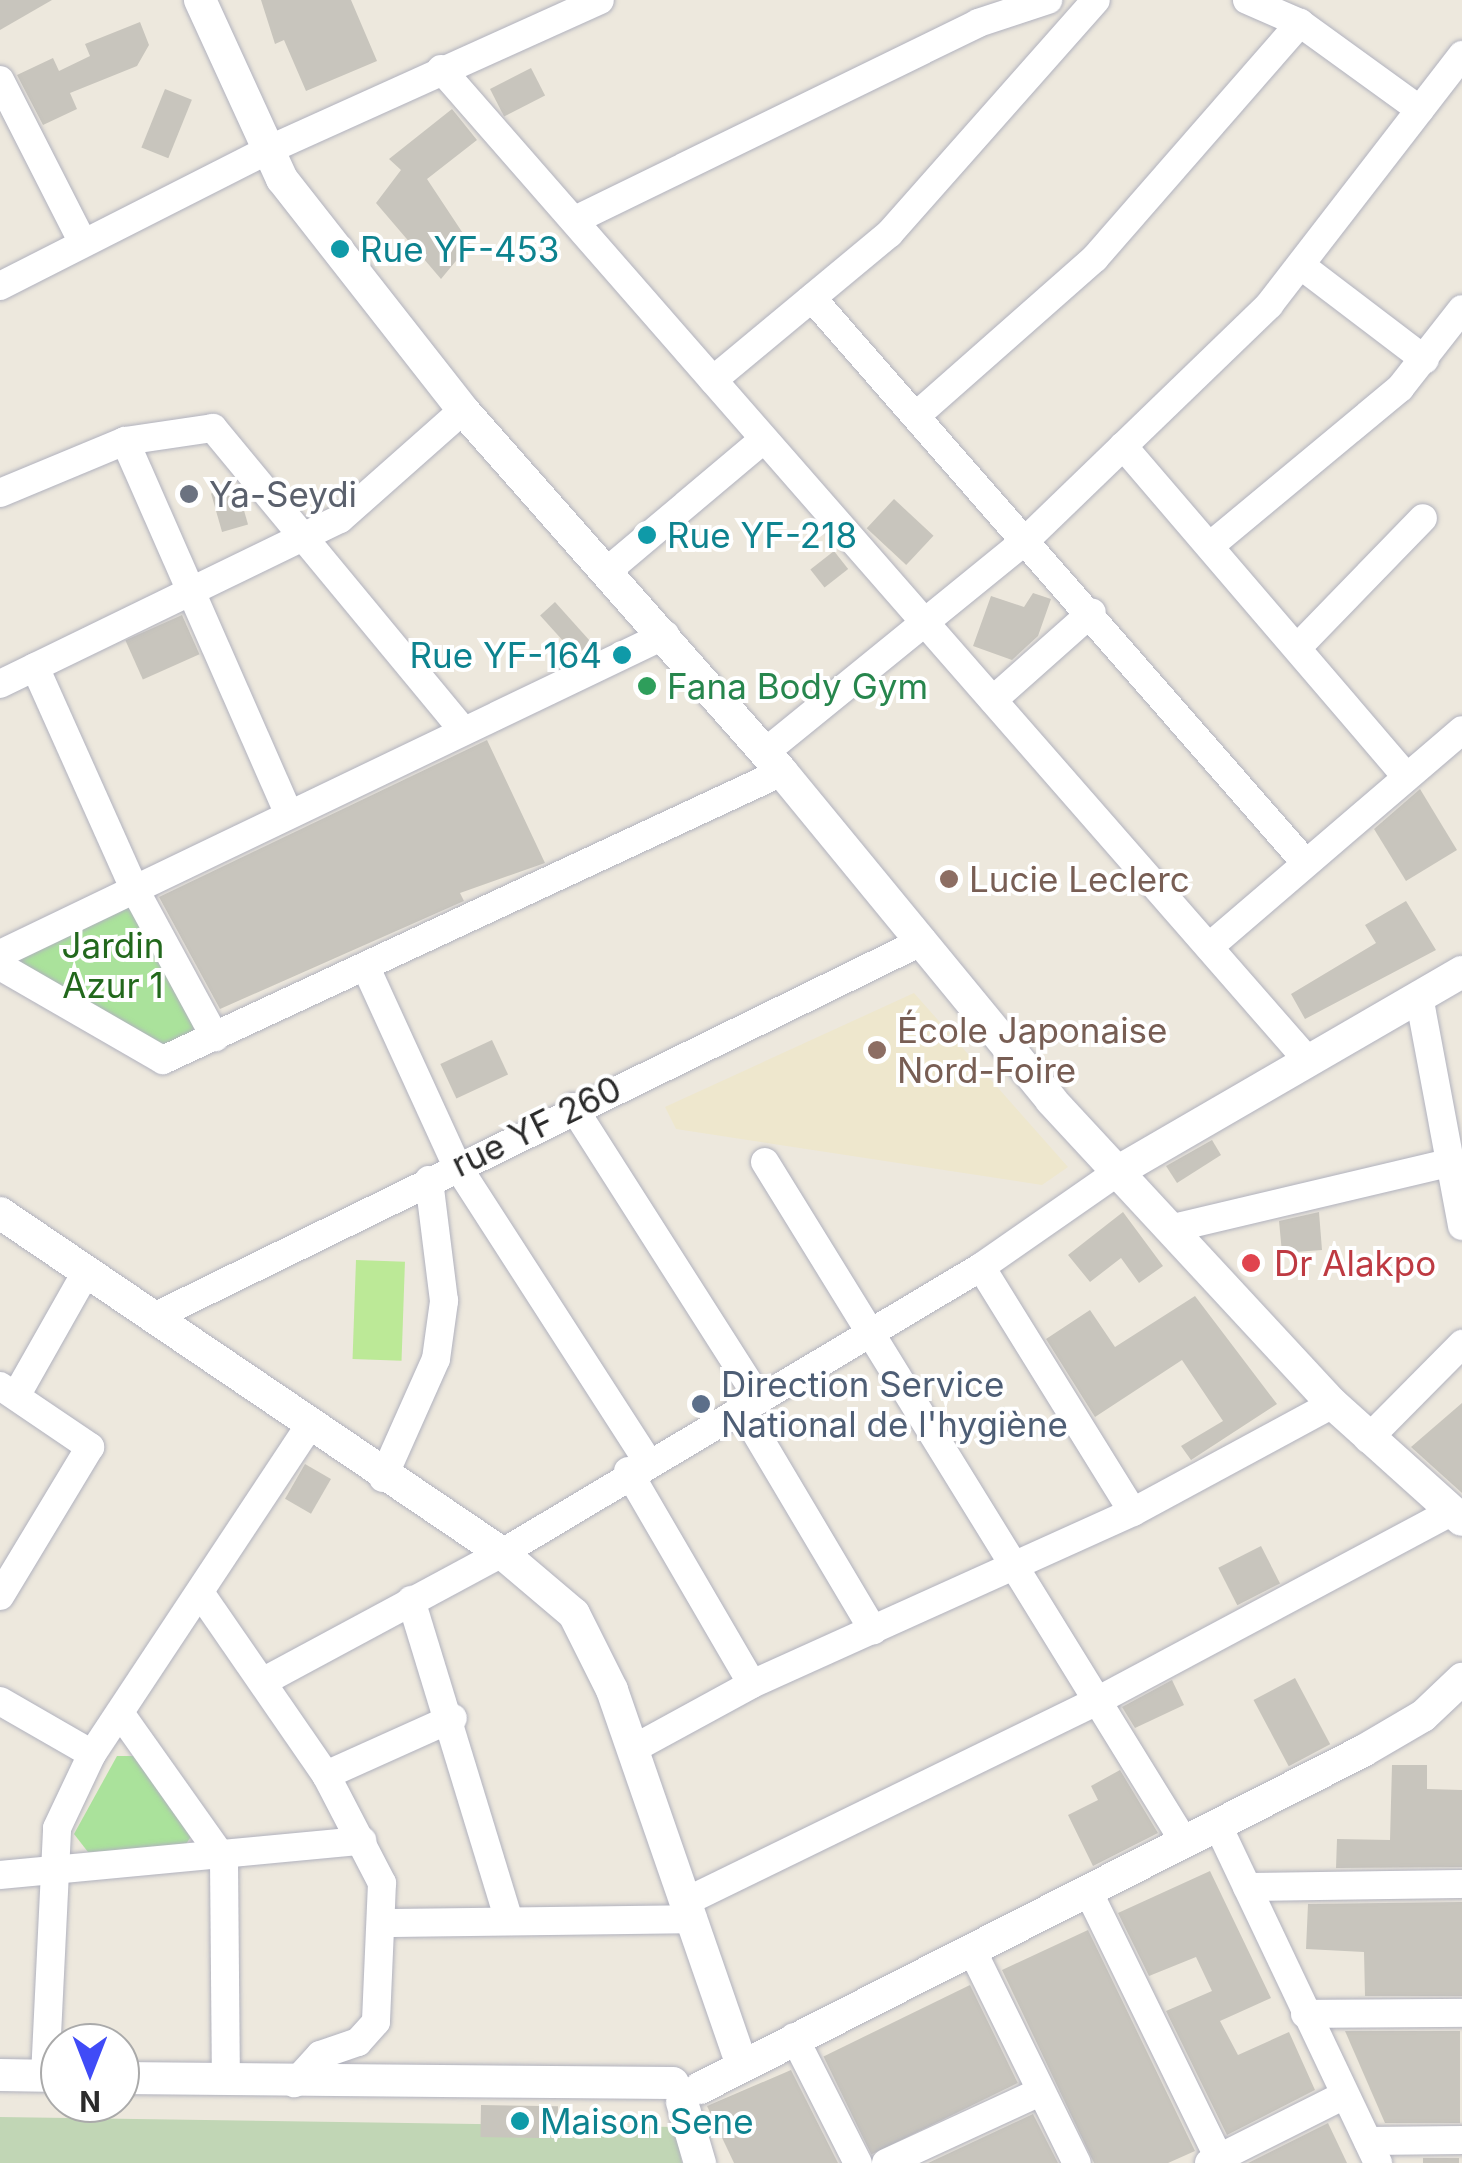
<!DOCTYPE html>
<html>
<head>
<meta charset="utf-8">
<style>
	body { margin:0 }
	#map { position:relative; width:1462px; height:2163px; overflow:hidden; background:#ede8dd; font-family:Inter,sans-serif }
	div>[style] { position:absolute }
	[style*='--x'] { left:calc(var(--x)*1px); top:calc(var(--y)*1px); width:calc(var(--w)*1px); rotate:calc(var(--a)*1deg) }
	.education>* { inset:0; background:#eee7cd }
	.green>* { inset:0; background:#aae29b }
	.cemetery>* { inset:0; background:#c1d6b5 }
	.pitch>* { inset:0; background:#bce997; transform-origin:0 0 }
	.building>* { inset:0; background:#c8c5bd; transform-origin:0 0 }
	.roads { filter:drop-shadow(0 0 2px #b1b2be) drop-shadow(0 0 2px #b1b2be) }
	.minor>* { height:28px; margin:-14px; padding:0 14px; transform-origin:14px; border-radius:14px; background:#fff }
	.tertiary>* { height:32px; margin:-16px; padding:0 16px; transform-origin:16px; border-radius:16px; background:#fff }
	.dots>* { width:28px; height:28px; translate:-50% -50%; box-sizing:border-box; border:5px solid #fff; border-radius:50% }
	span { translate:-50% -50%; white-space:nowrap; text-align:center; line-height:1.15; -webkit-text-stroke:8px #fff; paint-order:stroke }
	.culture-label { font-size:35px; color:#0d838f }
	.left { translate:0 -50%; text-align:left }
	.right { translate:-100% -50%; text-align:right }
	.worship-label { font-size:35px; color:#5b616d }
	.leisure-label { font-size:35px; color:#27864d }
	.education-label { font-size:35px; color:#785e54 }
	.park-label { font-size:35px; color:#22681c }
	.street-label { font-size:35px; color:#2b2b2b }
	.health-label { font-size:35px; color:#be3a42 }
	.service-label { font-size:35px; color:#4e5e75 }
	.north { position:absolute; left:40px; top:2023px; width:100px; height:100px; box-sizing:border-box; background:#fff; border:2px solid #aaa; border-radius:50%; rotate:180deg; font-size:28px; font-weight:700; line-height:40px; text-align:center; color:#2b2b2b }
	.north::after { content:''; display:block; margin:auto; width:35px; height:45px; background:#404bf7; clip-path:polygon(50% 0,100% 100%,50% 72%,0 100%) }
</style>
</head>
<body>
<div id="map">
	<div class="education">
		<div style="clip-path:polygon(914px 993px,1068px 1167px,1042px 1185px,676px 1129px,665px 1107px)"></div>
	</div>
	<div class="green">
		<div style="clip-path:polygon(131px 901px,202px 1034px,162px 1051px,8px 960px)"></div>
		<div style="clip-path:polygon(117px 1756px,136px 1756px,193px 1834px,183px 1848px,88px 1852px,74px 1834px)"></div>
	</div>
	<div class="cemetery">
		<div style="clip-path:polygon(0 2117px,675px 2127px,682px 2163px,0 2163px)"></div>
	</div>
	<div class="pitch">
		<div style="left:356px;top:1260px;width:49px;height:99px;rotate:2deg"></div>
	</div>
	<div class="building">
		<div style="clip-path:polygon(0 0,52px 0,0 30px)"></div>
		<div style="clip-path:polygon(261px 0,351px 0,377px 61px,306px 91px,284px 40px,275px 44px)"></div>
		<div style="clip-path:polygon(140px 22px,149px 45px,137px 66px,70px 93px,77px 109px,43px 125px,17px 75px,53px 58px,59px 71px,90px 56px,85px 44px)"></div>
		<div style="left:531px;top:68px;width:31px;height:46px;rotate:63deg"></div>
		<div style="left:165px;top:89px;width:29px;height:63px;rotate:22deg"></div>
		<div style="clip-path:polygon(452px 109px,477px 140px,427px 179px,470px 244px,441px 279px,376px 203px,401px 170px,389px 159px)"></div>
		<div style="left:237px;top:486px;width:40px;height:27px;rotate:74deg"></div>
		<div style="left:894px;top:499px;width:54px;height:40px;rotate:43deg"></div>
		<div style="left:834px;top:551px;width:23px;height:30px;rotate:52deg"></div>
		<div style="clip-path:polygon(1033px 593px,1051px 599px,1038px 636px,1012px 660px,973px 646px,991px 596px,1024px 607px)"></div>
		<div style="left:555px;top:602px;width:54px;height:20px;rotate:48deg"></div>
		<div style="left:182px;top:615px;width:43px;height:62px;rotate:66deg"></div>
		<div style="clip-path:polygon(487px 740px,545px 863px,460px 893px,464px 901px,220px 1009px,159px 897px)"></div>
		<div style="clip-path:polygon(1420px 789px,1457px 850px,1406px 881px,1374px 829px)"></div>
		<div style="clip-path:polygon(1406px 901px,1436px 950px,1305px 1019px,1291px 994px,1376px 943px,1365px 925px)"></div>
		<div style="left:492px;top:1040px;width:38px;height:57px;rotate:65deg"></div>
		<div style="clip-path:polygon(1212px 1140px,1221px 1155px,1177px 1183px,1166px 1166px)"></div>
		<div style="clip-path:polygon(1123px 1212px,1163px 1266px,1139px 1283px,1121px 1258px,1090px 1282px,1068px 1255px)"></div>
		<div style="clip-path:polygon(1319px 1212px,1322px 1250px,1282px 1253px,1279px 1221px)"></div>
		<div style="clip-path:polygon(1195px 1296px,1277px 1404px,1191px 1460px,1181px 1446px,1223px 1421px,1182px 1360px,1095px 1417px,1046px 1339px,1090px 1310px,1115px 1347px)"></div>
		<div style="clip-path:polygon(1462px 1403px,1462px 1493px,1411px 1447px)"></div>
		<div style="left:305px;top:1464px;width:30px;height:40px;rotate:30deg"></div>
		<div style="left:1261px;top:1546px;width:42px;height:48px;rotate:63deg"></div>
		<div style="left:1295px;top:1678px;width:75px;height:47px;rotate:62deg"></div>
		<div style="clip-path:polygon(1172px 1680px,1184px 1705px,1135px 1728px,1122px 1707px)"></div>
		<div style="clip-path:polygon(1392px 1765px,1427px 1765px,1427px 1789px,1462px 1790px,1462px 1867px,1336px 1868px,1337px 1839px,1390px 1840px)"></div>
		<div style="clip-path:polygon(1120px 1770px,1158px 1833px,1093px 1866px,1068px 1815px,1098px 1800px,1091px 1786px)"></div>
		<div style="clip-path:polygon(1210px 1871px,1271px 1998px,1220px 2021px,1238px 2055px,1289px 2032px,1315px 2090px,1227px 2135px,1166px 2011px,1212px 1991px,1196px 1957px,1149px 1976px,1118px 1913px)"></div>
		<div style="clip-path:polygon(1462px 1902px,1462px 1996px,1365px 1996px,1364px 1952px,1306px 1949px,1308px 1904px)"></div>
		<div style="clip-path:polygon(1088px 1930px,1195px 2151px,1168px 2163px,1094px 2163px,1002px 1970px)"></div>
		<div style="left:970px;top:1985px;width:109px;height:163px;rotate:64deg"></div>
		<div style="clip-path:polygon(1345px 2031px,1460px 2031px,1460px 2123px,1385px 2123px)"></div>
		<div style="clip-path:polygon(791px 2070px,838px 2163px,734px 2163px,707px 2106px)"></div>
		<div style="left:481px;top:2105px;width:77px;height:32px;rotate:1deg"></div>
		<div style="clip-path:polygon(1033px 2114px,1058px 2163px,928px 2163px)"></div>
		<div style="clip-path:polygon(1328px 2123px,1347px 2163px,1248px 2163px)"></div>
		<div style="left:1423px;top:2158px;width:36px;height:5px"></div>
	</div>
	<div class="roads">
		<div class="minor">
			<div style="--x:1247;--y:0;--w:58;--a:23.5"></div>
			<div style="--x:1300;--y:23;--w:148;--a:35.9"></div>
			<div style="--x:441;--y:69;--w:1319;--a:48.84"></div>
			<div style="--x:0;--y:80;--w:183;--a:63"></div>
			<div style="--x:579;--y:218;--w:444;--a:-26"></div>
			<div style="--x:978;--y:23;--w:74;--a:-18.2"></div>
			<div style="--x:1303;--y:267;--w:153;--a:37.3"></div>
			<div style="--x:0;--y:286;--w:301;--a:-26.9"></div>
			<div style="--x:268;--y:150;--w:364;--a:-24.3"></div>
			<div style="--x:812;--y:298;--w:748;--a:48.85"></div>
			<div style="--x:713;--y:380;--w:229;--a:-39.7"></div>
			<div style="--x:889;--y:234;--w:312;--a:-48.5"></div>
			<div style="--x:917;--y:415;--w:237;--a:-41.4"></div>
			<div style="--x:1095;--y:258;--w:312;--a:-48.9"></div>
			<div style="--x:125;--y:441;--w:405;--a:66.3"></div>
			<div style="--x:1123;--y:446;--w:435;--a:49.4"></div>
			<div style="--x:0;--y:493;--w:135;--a:-22.6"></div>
			<div style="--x:125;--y:441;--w:89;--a:-8.4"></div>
			<div style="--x:213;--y:428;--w:392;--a:50.4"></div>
			<div style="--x:1211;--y:545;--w:246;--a:-39.7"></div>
			<div style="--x:1400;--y:388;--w:100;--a:-51.9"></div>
			<div style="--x:606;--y:572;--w:205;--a:-40.1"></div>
			<div style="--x:1299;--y:646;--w:178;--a:-45.9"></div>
			<div style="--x:35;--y:667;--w:242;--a:65.9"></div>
			<div style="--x:134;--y:888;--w:170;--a:61.5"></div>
			<div style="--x:0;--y:684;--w:378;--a:-25.9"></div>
			<div style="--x:340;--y:519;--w:164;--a:-41.5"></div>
			<div style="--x:993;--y:700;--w:132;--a:-41.6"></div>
			<div style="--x:764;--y:753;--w:339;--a:-39.1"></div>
			<div style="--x:1027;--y:539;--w:337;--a:-44"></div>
			<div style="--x:1269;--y:305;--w:316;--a:-52.3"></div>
			<div style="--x:1209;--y:947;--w:333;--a:-40.6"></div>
			<div style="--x:0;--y:954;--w:738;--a:-25.63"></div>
			<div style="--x:0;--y:966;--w:188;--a:30"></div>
			<div style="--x:163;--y:1060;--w:683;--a:-24.95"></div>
			<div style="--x:368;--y:972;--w:211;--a:65.4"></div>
			<div style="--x:456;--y:1164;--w:352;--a:57.2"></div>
			<div style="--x:1419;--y:996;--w:234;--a:79.4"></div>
			<div style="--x:573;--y:1107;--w:343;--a:57.5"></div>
			<div style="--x:765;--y:1162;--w:800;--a:58.34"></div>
			<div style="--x:1178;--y:1227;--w:274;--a:-13.3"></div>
			<div style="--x:981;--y:1267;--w:288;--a:58.2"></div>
			<div style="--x:152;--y:1318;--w:858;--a:-26.06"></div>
			<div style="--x:0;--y:1386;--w:109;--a:34.1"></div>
			<div style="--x:90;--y:1447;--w:174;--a:121.1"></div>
			<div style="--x:16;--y:1396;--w:140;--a:-60.5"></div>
			<div style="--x:740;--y:1406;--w:261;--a:59.3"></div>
			<div style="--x:1368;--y:1439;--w:134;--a:-45.3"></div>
			<div style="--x:628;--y:1471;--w:246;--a:59.8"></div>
			<div style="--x:383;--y:1478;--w:130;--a:-66"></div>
			<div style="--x:436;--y:1359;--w:59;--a:-82.1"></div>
			<div style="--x:444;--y:1301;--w:122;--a:-97.1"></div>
			<div style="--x:201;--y:1594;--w:220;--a:55.4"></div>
			<div style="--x:326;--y:1775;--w:122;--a:62.6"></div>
			<div style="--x:382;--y:1883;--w:139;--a:92.5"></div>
			<div style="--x:376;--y:2022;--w:27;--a:132"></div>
			<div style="--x:358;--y:2042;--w:40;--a:161.1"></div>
			<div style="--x:320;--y:2055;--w:38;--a:132"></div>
			<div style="--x:411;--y:1600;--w:332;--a:73"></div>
			<div style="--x:266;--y:1680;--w:268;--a:-28.3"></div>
			<div style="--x:502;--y:1553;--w:558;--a:-30.84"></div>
			<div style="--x:981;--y:1267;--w:172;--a:-34.8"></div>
			<div style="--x:0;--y:1701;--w:106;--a:29.9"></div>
			<div style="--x:120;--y:1713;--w:180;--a:54.7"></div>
			<div style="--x:224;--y:1860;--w:220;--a:89.5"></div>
			<div style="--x:633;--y:1749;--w:136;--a:-28.6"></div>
			<div style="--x:752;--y:1684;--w:418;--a:-24.3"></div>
			<div style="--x:1133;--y:1512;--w:227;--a:-28.4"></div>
			<div style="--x:326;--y:1775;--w:139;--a:-24.2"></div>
			<div style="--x:1218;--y:1826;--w:373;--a:64.6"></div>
			<div style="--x:0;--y:1875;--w:364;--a:-5.4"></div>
			<div style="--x:1247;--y:1887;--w:215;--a:-0.8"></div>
			<div style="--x:1088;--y:1891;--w:303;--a:63.9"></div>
			<div style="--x:687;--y:1901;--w:454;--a:-26"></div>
			<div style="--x:1095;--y:1702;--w:405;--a:-28.1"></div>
			<div style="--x:387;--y:1923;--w:306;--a:-0.7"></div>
			<div style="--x:972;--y:1950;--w:237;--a:63.8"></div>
			<div style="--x:1305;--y:2014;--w:157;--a:-0.4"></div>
			<div style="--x:794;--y:2037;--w:141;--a:63.1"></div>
			<div style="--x:45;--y:2076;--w:248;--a:-87.2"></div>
			<div style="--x:57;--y:1828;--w:82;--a:-64.7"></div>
			<div style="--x:92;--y:1754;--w:395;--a:-56.5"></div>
			<div style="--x:1368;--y:2141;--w:94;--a:-0.6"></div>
			<div style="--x:886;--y:2163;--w:170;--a:-24.8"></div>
			<div style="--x:1209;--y:2163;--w:150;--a:-26.6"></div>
		</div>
		<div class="tertiary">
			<div style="--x:200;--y:0;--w:197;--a:65.4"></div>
			<div style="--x:282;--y:179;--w:293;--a:51.9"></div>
			<div style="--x:463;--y:410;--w:482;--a:48.6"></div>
			<div style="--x:782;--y:772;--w:424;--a:50.6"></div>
			<div style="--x:1051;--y:1100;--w:415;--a:47.2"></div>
			<div style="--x:1333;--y:1404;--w:173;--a:42"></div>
			<div style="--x:1122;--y:1169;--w:393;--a:-30.1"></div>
			<div style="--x:0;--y:1213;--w:606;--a:34.11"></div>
			<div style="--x:502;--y:1553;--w:94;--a:40.3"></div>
			<div style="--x:574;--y:1614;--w:85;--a:63.4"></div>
			<div style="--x:612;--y:1690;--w:395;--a:70.9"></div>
			<div style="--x:0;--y:2075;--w:60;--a:1"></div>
			<div style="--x:120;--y:2078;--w:553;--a:0.52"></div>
			<div style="--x:700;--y:2088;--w:744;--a:-26.94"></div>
			<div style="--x:1363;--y:1751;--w:69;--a:-30.3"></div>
			<div style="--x:1423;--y:1716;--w:54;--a:-43.5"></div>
			<div style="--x:682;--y:2102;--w:64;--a:73.6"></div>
		</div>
	</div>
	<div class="dots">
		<div style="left:340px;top:249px;background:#0f9aa8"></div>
		<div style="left:189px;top:494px;background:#6b7280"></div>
		<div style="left:647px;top:535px;background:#0f9aa8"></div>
		<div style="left:622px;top:655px;background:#0f9aa8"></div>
		<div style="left:647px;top:686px;background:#2e9e5b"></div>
		<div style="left:949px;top:879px;background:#8d6e63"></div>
		<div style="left:877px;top:1050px;background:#8d6e63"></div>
		<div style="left:1251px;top:1263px;background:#e0444e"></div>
		<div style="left:701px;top:1404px;background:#5c6f8a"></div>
		<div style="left:520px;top:2121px;background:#0f9aa8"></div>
	</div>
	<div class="culture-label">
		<span class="left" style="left:360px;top:249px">Rue YF-453</span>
		<span class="left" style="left:667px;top:535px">Rue YF-218</span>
		<span class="right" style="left:602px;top:655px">Rue YF-164</span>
		<span class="left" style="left:540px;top:2121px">Maison Sene</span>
	</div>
	<div class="worship-label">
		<span class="left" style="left:209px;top:494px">Ya-Seydi</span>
	</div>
	<div class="leisure-label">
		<span class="left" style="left:667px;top:686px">Fana Body Gym</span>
	</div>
	<div class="education-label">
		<span class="left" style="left:969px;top:879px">Lucie Leclerc</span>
		<span class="left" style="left:897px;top:1050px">École Japonaise<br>Nord-Foire</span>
	</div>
	<div class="park-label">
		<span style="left:113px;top:965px">Jardin<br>Azur 1</span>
	</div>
	<div class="street-label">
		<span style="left:536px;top:1126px;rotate:-26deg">rue YF 260</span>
	</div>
	<div class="health-label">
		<span class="left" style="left:1274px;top:1263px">Dr Alakpo</span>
	</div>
	<div class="service-label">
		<span class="left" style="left:721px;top:1404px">Direction Service<br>National de l'hygiène</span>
	</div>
	<div class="north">N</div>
</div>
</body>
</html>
